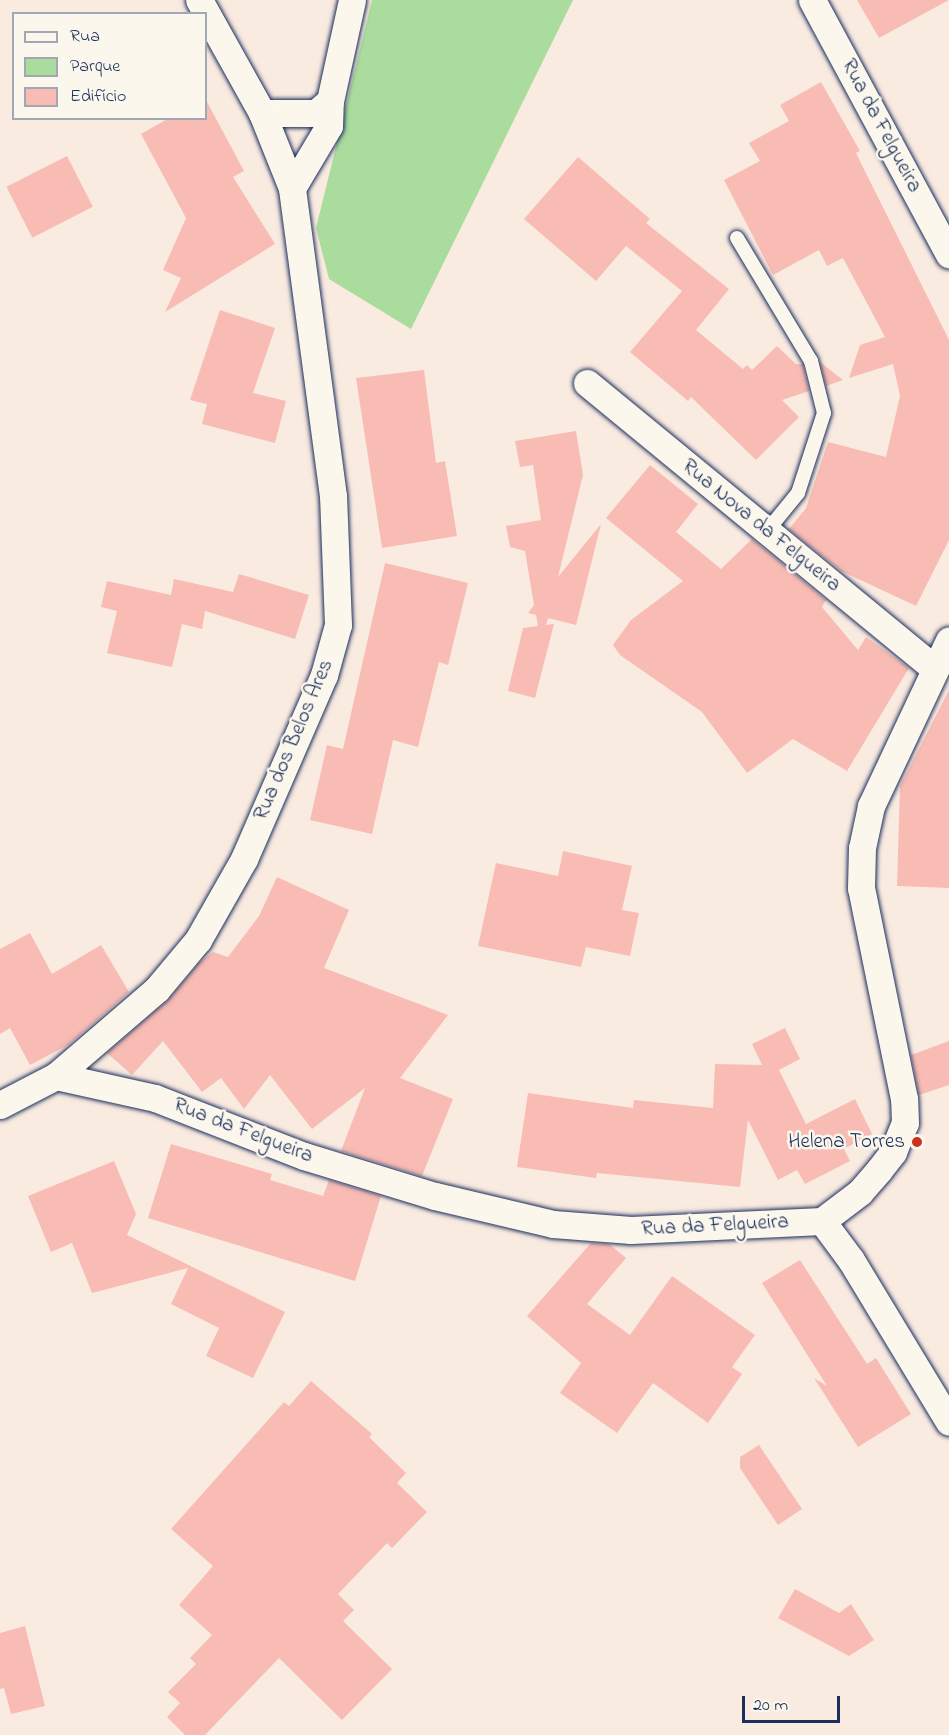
<!DOCTYPE html>
<html>
<head>
<meta charset="utf-8">
<style>
	body { margin:0 }
	#map { position:relative; width:949px; height:1735px; overflow:hidden; background:#faebe1; font-family:"Indie Flower",sans-serif }
	div>[style] { position:absolute }
	[style*='--x'] { left:calc(var(--x)*1px); top:calc(var(--y)*1px); width:calc(var(--w)*1px); rotate:calc(var(--a)*1deg) }
	.green>* { inset:0; background:#a9dc9d }
	.building>* { inset:0; background:#f8bcb4; transform-origin:0 0 }
	.roads { filter:drop-shadow(0 0 2px #1b2f5e) drop-shadow(0 0 2px #1b2f5e) }
	.lane>* { height:14px; margin:-7px; padding:0 7px; transform-origin:7px; border-radius:7px; background:#fbf7ec }
	.street>* { height:27px; margin:-13.5px; padding:0 13.5px; transform-origin:13.5px; border-radius:13.5px; background:#fbf7ec }
	.dots>* { width:16px; height:16px; translate:-50% -50%; box-sizing:border-box; border:3px solid #fbf7ec; border-radius:50% }
	span { translate:-50% -50%; white-space:nowrap; text-align:center; line-height:1.15; -webkit-text-stroke:5px #fbf7ec; paint-order:stroke }
	.street-label { font-size:21px; color:#1b2f5e }
	.poi-label { font-size:21px; color:#1b2f5e }
	.right { translate:-100% -50%; text-align:right }
	.legend { position:absolute; left:12px; top:12px; width:195px; height:108px; box-sizing:border-box; background:#fbf7ec; border:2px solid #a1a7b3; margin:0; padding:8px 10px; list-style:none; font-size:18px; color:#1b2f5e }
	.legend li { display:flex; align-items:center; gap:12px; height:30px }
	.legend b { width:30px; border:2px solid #a1a7b3 }
	.scale { position:absolute; left:742px; top:1696px; width:98px; height:27px; box-sizing:border-box; border:3px solid #1b2f5e; border-top:0; padding-left:8px; font-size:18px; line-height:21px; white-space:nowrap; color:#1b2f5e; -webkit-text-stroke:4px #fbf7ec; paint-order:stroke }
</style>
</head>
<body>
<div id="map">
	<div class="green">
		<div style="clip-path:polygon(372px 0,573px 0,411px 329px,329px 279px,316px 228px)"></div>
	</div>
	<div class="building">
		<div style="clip-path:polygon(857px 0,949px 0,879px 38px)"></div>
		<div style="clip-path:polygon(821px 82px,860px 151px,856px 153px,949px 340px,949px 540px,916px 606px,841px 571px,789px 529px,806px 508px,828px 442px,886px 457px,900px 396px,893px 364px,849px 378px,860px 345px,885px 337px,843px 258px,827px 266px,819px 250px,773px 275px,724px 180px,760px 161px,749px 143px,789px 121px,780px 105px)"></div>
		<div style="clip-path:polygon(206px 100px,244px 171px,233px 177px,275px 244px,165px 312px,181px 278px,163px 270px,186px 218px,141px 134px,169px 118px,206px 118px)"></div>
		<div style="left:67px;top:156px;width:57px;height:68px;rotate:63deg"></div>
		<div style="clip-path:polygon(578px 157px,650px 219px,646px 223px,729px 289px,696px 330px,743px 369px,747px 365px,752px 370px,777px 346px,796px 364px,803px 364px,809px 391px,782px 400px,799px 417px,756px 460px,691px 397px,688px 401px,630px 352px,682px 291px,626px 246px,596px 281px,524px 219px)"></div>
		<div style="clip-path:polygon(220px 310px,275px 328px,253px 393px,286px 401px,275px 443px,202px 424px,207px 404px,190px 400px)"></div>
		<div style="clip-path:polygon(820px 362px,843px 380px,826px 386px)"></div>
		<div style="clip-path:polygon(424px 370px,436px 463px,445px 461px,457px 536px,382px 548px,356px 378px)"></div>
		<div style="clip-path:polygon(576px 431px,583px 475px,558px 577px,601px 524px,576px 625px,548px 618px,546px 625px,554px 624px,535px 698px,508px 691px,523px 628px,538px 626px,536px 615px,528px 613px,534px 605px,525px 551px,510px 547px,506px 526px,541px 520px,533px 465px,520px 467px,515px 441px)"></div>
		<div style="clip-path:polygon(650px 465px,698px 504px,676px 532px,721px 569px,752px 539px,826px 600px,822px 607px,858px 650px,866px 637px,909px 668px,847px 771px,793px 739px,747px 773px,702px 712px,620px 655px,613px 645px,631px 620px,683px 581px,606px 518px)"></div>
		<div style="clip-path:polygon(385px 563px,468px 583px,448px 665px,439px 662px,418px 747px,393px 740px,372px 834px,310px 820px,327px 745px,343px 749px)"></div>
		<div style="clip-path:polygon(239px 574px,309px 595px,295px 639px,205px 611px,202px 629px,182px 624px,172px 667px,107px 653px,117px 611px,101px 607px,107px 581px,171px 595px,174px 579px,233px 592px)"></div>
		<div style="clip-path:polygon(949px 690px,949px 888px,897px 886px,900px 786px)"></div>
		<div style="clip-path:polygon(563px 851px,632px 866px,622px 910px,639px 913px,630px 956px,586px 947px,581px 967px,478px 946px,496px 863px,558px 876px)"></div>
		<div style="clip-path:polygon(277px 877px,349px 910px,324px 968px,448px 1015px,400px 1078px,453px 1099px,422px 1176px,341px 1151px,365px 1088px,312px 1129px,270px 1075px,244px 1109px,221px 1078px,202px 1092px,163px 1041px,132px 1075px,107px 1053px,167px 1001px,200px 962px,213px 952px,228px 957px,259px 916px)"></div>
		<div style="clip-path:polygon(30px 933px,52px 974px,101px 945px,129px 992px,68px 1045px,30px 1065px,10px 1028px,0 1034px,0 949px)"></div>
		<div style="clip-path:polygon(785px 1028px,800px 1059px,779px 1070px,806px 1124px,855px 1099px,872px 1134px,844px 1149px,850px 1161px,805px 1184px,797px 1170px,778px 1180px,748px 1120px,740px 1187px,597px 1173px,596px 1178px,517px 1167px,528px 1093px,633px 1108px,634px 1100px,713px 1108px,715px 1064px,762px 1065px,752px 1044px)"></div>
		<div style="clip-path:polygon(949px 1041px,949px 1085px,919px 1095px,911px 1055px)"></div>
		<div style="clip-path:polygon(171px 1144px,272px 1174px,270px 1180px,323px 1196px,329px 1180px,381px 1196px,355px 1281px,148px 1218px)"></div>
		<div style="clip-path:polygon(114px 1161px,136px 1214px,127px 1235px,285px 1312px,253px 1378px,206px 1356px,219px 1328px,171px 1304px,188px 1268px,92px 1293px,72px 1243px,51px 1252px,28px 1196px)"></div>
		<div style="clip-path:polygon(591px 1243px,609px 1244px,626px 1258px,587px 1304px,630px 1335px,672px 1276px,755px 1335px,732px 1367px,742px 1374px,708px 1423px,653px 1383px,617px 1433px,560px 1393px,581px 1363px,527px 1316px)"></div>
		<div style="clip-path:polygon(800px 1260px,867px 1364px,876px 1358px,911px 1414px,858px 1447px,814px 1378px,827px 1386px,762px 1283px)"></div>
		<div style="clip-path:polygon(311px 1381px,372px 1434px,369px 1437px,406px 1473px,397px 1483px,427px 1512px,392px 1548px,387px 1543px,338px 1594px,354px 1610px,343px 1621px,392px 1669px,342px 1720px,279px 1658px,205px 1735px,185px 1735px,167px 1717px,180px 1703px,168px 1692px,196px 1664px,190px 1658px,212px 1635px,179px 1605px,213px 1566px,171px 1529px,284px 1402px,289px 1406px)"></div>
		<div style="clip-path:polygon(759px 1445px,802px 1509px,778px 1525px,740px 1468px,740px 1457px)"></div>
		<div style="clip-path:polygon(795px 1589px,839px 1613px,851px 1604px,874px 1640px,849px 1656px,778px 1618px)"></div>
		<div style="clip-path:polygon(25px 1626px,45px 1706px,11px 1714px,4px 1688px,0 1689px,0 1633px)"></div>
	</div>
	<div class="roads">
		<div class="lane">
			<div style="--x:737;--y:238;--w:144;--a:59"></div>
			<div style="--x:811;--y:361;--w:54;--a:76"></div>
			<div style="--x:824;--y:413;--w:84;--a:108"></div>
			<div style="--x:798;--y:493;--w:49;--a:129.2"></div>
		</div>
		<div class="street">
			<div style="--x:812;--y:0;--w:289;--a:61.7"></div>
			<div style="--x:262;--y:113;--w:54;--a:0"></div>
			<div style="--x:316;--y:113;--w:18;--a:-41"></div>
			<div style="--x:330;--y:101;--w:103;--a:-77.7"></div>
			<div style="--x:292;--y:188;--w:72;--a:-59.2"></div>
			<div style="--x:329;--y:126;--w:25;--a:-88"></div>
			<div style="--x:587;--y:383;--w:450;--a:39.4"></div>
			<div style="--x:56;--y:1076;--w:133;--a:-40.7"></div>
			<div style="--x:157;--y:989;--w:64;--a:-50.1"></div>
			<div style="--x:198;--y:940;--w:93;--a:-60.4"></div>
			<div style="--x:244;--y:859;--w:201;--a:-66.5"></div>
			<div style="--x:324;--y:675;--w:52;--a:-74.4"></div>
			<div style="--x:338;--y:625;--w:129;--a:-92.2"></div>
			<div style="--x:333;--y:496;--w:311;--a:-97.6"></div>
			<div style="--x:292;--y:188;--w:81;--a:-111.8"></div>
			<div style="--x:262;--y:113;--w:129;--a:-119.1"></div>
			<div style="--x:0;--y:1105;--w:63;--a:-27.4"></div>
			<div style="--x:56;--y:1076;--w:101;--a:12.5"></div>
			<div style="--x:155;--y:1098;--w:160;--a:21.3"></div>
			<div style="--x:304;--y:1156;--w:137;--a:17"></div>
			<div style="--x:435;--y:1196;--w:121;--a:13.3"></div>
			<div style="--x:553;--y:1224;--w:78;--a:4.4"></div>
			<div style="--x:631;--y:1230;--w:191;--a:-2.7"></div>
			<div style="--x:822;--y:1221;--w:48;--a:-37.3"></div>
			<div style="--x:860;--y:1192;--w:29;--a:-49"></div>
			<div style="--x:879;--y:1170;--w:23;--a:-52"></div>
			<div style="--x:893;--y:1152;--w:31;--a:-68"></div>
			<div style="--x:905;--y:1123;--w:24;--a:-92"></div>
			<div style="--x:904;--y:1099;--w:215;--a:-101.5"></div>
			<div style="--x:861;--y:888;--w:40;--a:-88.6"></div>
			<div style="--x:862;--y:848;--w:43;--a:-77.9"></div>
			<div style="--x:871;--y:806;--w:183;--a:-64.8"></div>
			<div style="--x:822;--y:1221;--w:49;--a:53.4"></div>
			<div style="--x:851;--y:1260;--w:189;--a:58.8"></div>
		</div>
	</div>
	<div class="dots">
		<div style="left:917px;top:1142px;background:#c8321e"></div>
	</div>
	<div class="street-label">
		<span style="left:881px;top:126px;rotate:62deg">Rua da Felgueira</span>
		<span style="left:761px;top:526px;rotate:39deg">Rua Nova da Felgueira</span>
		<span style="left:294px;top:740px;rotate:-67deg">Rua dos Belos Ares</span>
		<span style="left:243px;top:1131px;rotate:21deg">Rua da Felgueira</span>
		<span style="left:715px;top:1226px;rotate:-3deg">Rua da Felgueira</span>
	</div>
	<div class="poi-label">
		<span class="right" style="left:905px;top:1142px">Helena Torres</span>
	</div>
	<ul class="legend">
	<li><b style="height:8px;background:#fbf7ec"></b>Rua</li>
	<li><b style="height:16px;background:#a9dc9d"></b>Parque</li>
	<li><b style="height:16px;background:#f8bcb4"></b>Edifício</li>
	</ul>
	<div class="scale">20 m</div>
</div>
</body>
</html>
